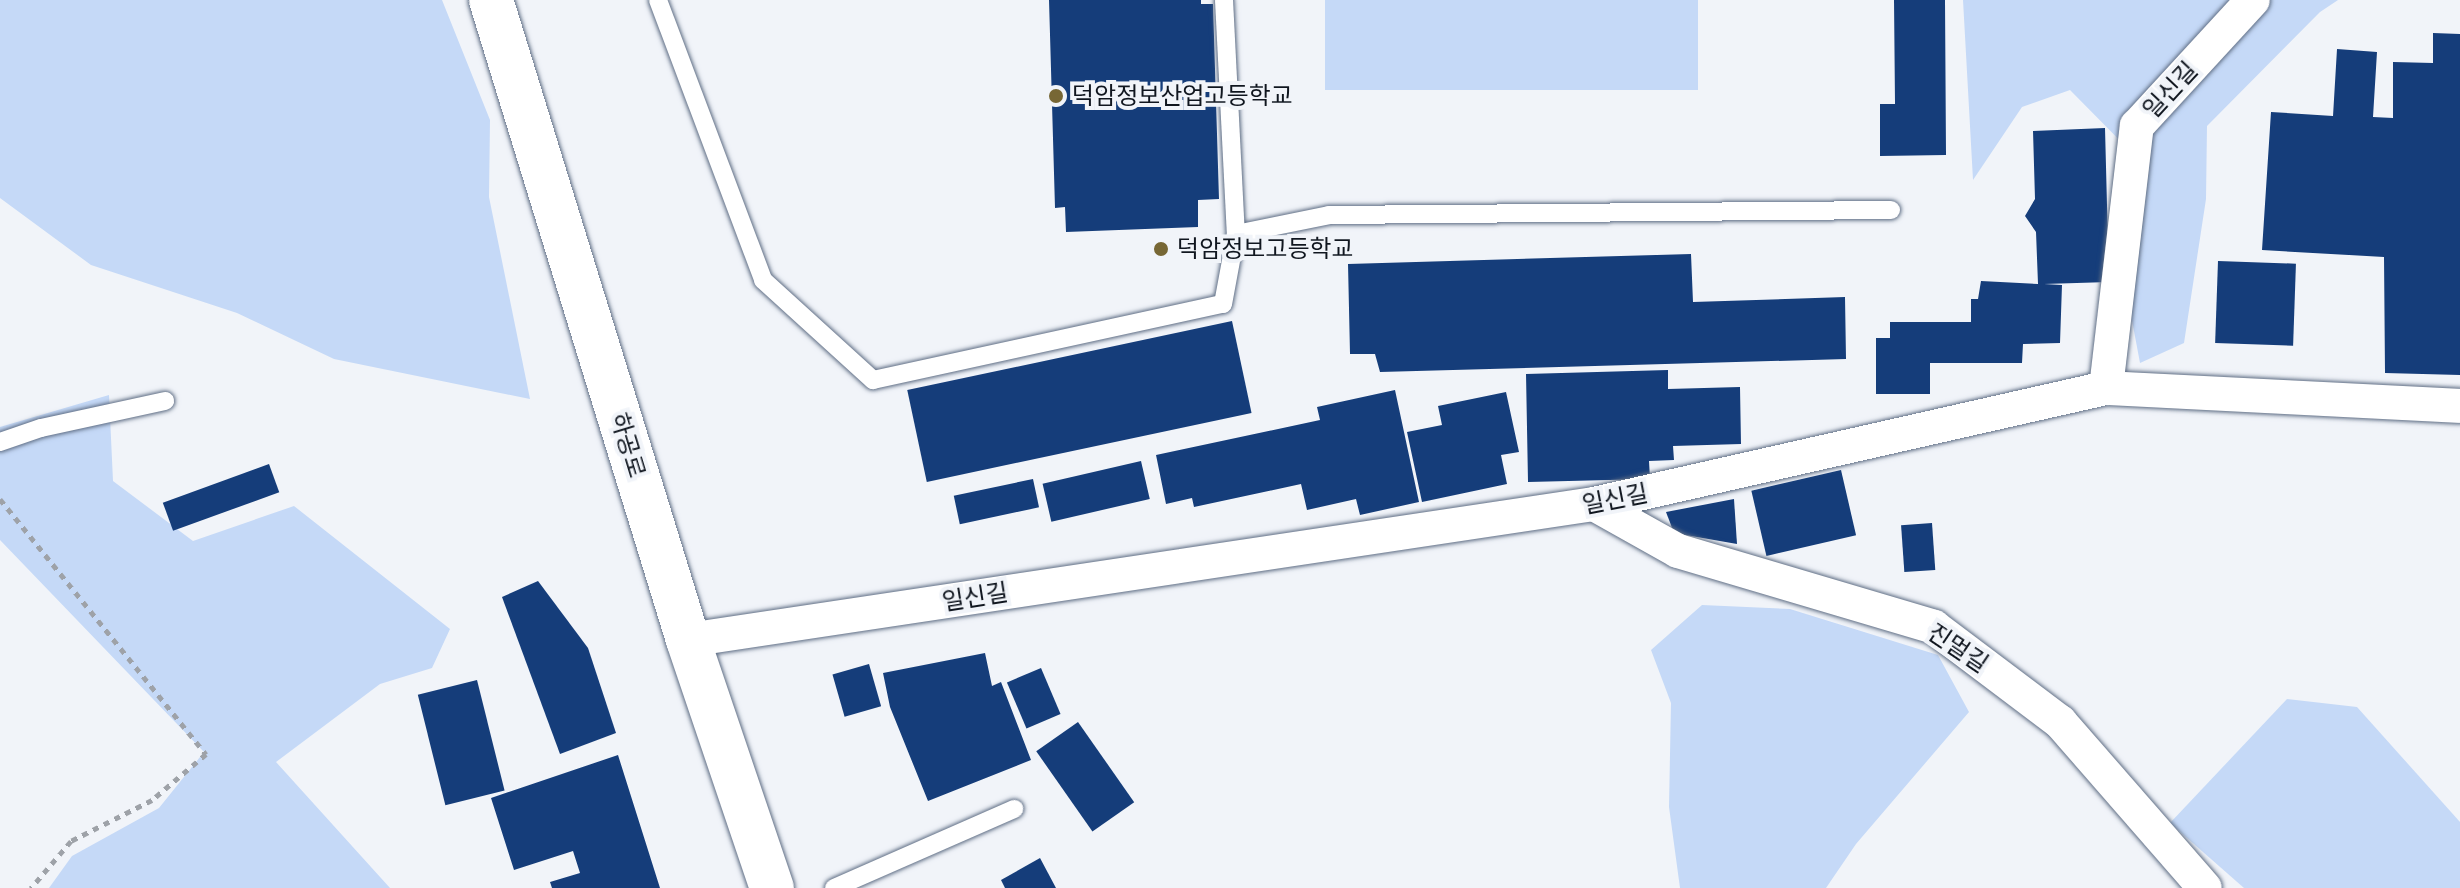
<!DOCTYPE html>
<html>
<head>
<meta charset="utf-8">
<style>
	body { margin:0 }
	#map { position:relative; width:2460px; height:888px; overflow:hidden; background:#f1f4f9; font-family:"PT Sans Narrow","Noto Sans KR",sans-serif }
	div>[style] { position:absolute }
	[style*='--x'] { left:calc(var(--x)*1px); top:calc(var(--y)*1px); width:calc(var(--w)*1px); rotate:calc(var(--a)*1deg) }
	.green>* { inset:0; background:#c5d9f7; transform-origin:0 0 }
	.building>* { inset:0; background:#153d7a; transform-origin:0 0 }
	.path>* { height:5px; margin-top:-2.5px; transform-origin:0; background:repeating-linear-gradient(90deg,#9ea2a8 0 6px,transparent 0 12px) }
	.roads { filter:drop-shadow(0 0 2px #5f6e85) drop-shadow(0 0 2px #5f6e85) }
	.service>* { height:18px; margin:-9px; padding:0 9px; transform-origin:9px; border-radius:9px; background:#fff }
	.minor>* { height:34px; margin:-17px; padding:0 17px; transform-origin:17px; border-radius:17px; background:#fff }
	.secondary>* { height:44px; margin:-22px; padding:0 22px; transform-origin:22px; border-radius:22px; background:#fff }
	.dots>* { width:22px; height:22px; translate:-50% -50%; box-sizing:border-box; border:4px solid #f1f4f9; border-radius:50% }
	span { translate:-50% -50%; white-space:nowrap; text-align:center; line-height:1.15; -webkit-text-stroke:8px #f1f4f9; paint-order:stroke }
	.street-label { font-size:24px; color:#10161f }
	.poi-label { font-size:24px; color:#10161f }
	.left { translate:0 -50%; text-align:left }
</style>
</head>
<body>
<div id="map">
	<div class="green">
		<div style="clip-path:polygon(0 0,442px 0,490px 120px,489px 197px,530px 399px,334px 359px,237px 313px,91px 265px,0 198px)"></div>
		<div style="left:1325px;top:0;width:373px;height:90px"></div>
		<div style="clip-path:polygon(1963px 0,2338px 0,2320px 12px,2207px 126px,2206px 199px,2184px 343px,2140px 363px,2131px 315px,2149px 170px,2070px 90px,2022px 107px,1973px 180px)"></div>
		<div style="clip-path:polygon(109px 395px,113px 481px,193px 541px,294px 506px,450px 629px,432px 668px,380px 684px,276px 762px,390px 888px,49px 888px,72px 856px,159px 808px,204px 752px,0 540px,0 427px)"></div>
		<div style="clip-path:polygon(1702px 605px,1790px 609px,1938px 655px,1969px 712px,1856px 844px,1826px 888px,1680px 888px,1669px 807px,1671px 703px,1651px 650px)"></div>
		<div style="clip-path:polygon(2287px 699px,2357px 707px,2460px 822px,2460px 888px,2244px 888px,2170px 823px)"></div>
	</div>
	<div class="building">
		<div style="clip-path:polygon(1049px 0,1201px 0,1201px 4px,1213px 4px,1219px 199px,1198px 200px,1198px 227px,1066px 232px,1065px 207px,1055px 208px)"></div>
		<div style="clip-path:polygon(1894px 0,1945px 0,1946px 155px,1880px 156px,1880px 104px,1895px 104px)"></div>
		<div style="clip-path:polygon(2433px 33px,2460px 34px,2460px 375px,2385px 373px,2384px 257px,2262px 250px,2271px 112px,2333px 116px,2337px 49px,2377px 52px,2373px 117px,2393px 118px,2393px 62px,2433px 63px)"></div>
		<div style="clip-path:polygon(2105px 128px,2109px 282px,2044px 284px,2062px 285px,2060px 343px,2023px 344px,2022px 363px,1930px 363px,1930px 394px,1876px 394px,1876px 338px,1890px 338px,1890px 322px,1971px 322px,1971px 299px,1978px 299px,1981px 281px,2038px 284px,2036px 232px,2025px 216px,2035px 199px,2033px 131px)"></div>
		<div style="clip-path:polygon(1691px 254px,1693px 302px,1845px 297px,1846px 359px,1380px 372px,1375px 354px,1350px 354px,1348px 264px)"></div>
		<div style="left:2218px;top:261px;width:78px;height:82px;rotate:2deg"></div>
		<div style="left:1232px;top:321px;width:94px;height:332px;rotate:78deg"></div>
		<div style="clip-path:polygon(1668px 370px,1668px 389px,1740px 387px,1741px 444px,1673px 446px,1674px 460px,1649px 461px,1650px 479px,1528px 482px,1526px 374px)"></div>
		<div style="clip-path:polygon(1395px 390px,1419px 502px,1360px 515px,1356px 499px,1307px 510px,1301px 484px,1194px 507px,1192px 498px,1166px 504px,1156px 455px,1320px 420px,1317px 407px)"></div>
		<div style="clip-path:polygon(1506px 392px,1519px 452px,1501px 455px,1507px 484px,1422px 502px,1407px 432px,1442px 425px,1438px 406px)"></div>
		<div style="left:1141px;top:461px;width:39px;height:101px;rotate:77deg"></div>
		<div style="left:269px;top:464px;width:30px;height:113px;rotate:70deg"></div>
		<div style="left:1841px;top:470px;width:67px;height:92px;rotate:77deg"></div>
		<div style="left:1033px;top:479px;width:29px;height:81px;rotate:78deg"></div>
		<div style="clip-path:polygon(1734px 499px,1737px 544px,1674px 533px,1666px 512px)"></div>
		<div style="left:1932px;top:523px;width:47px;height:31px;rotate:86deg"></div>
		<div style="clip-path:polygon(538px 581px,588px 648px,616px 733px,560px 754px,502px 597px)"></div>
		<div style="clip-path:polygon(985px 653px,992px 686px,1001px 682px,1031px 760px,928px 801px,890px 707px,883px 673px)"></div>
		<div style="left:869px;top:664px;width:44px;height:38px;rotate:74deg"></div>
		<div style="left:1041px;top:668px;width:50px;height:37px;rotate:67deg"></div>
		<div style="left:477px;top:680px;width:114px;height:61px;rotate:76deg"></div>
		<div style="left:1078px;top:722px;width:98px;height:51px;rotate:55deg"></div>
		<div style="clip-path:polygon(618px 755px,660px 888px,552px 888px,550px 882px,580px 873px,573px 851px,514px 870px,491px 798px)"></div>
		<div style="clip-path:polygon(1040px 858px,1056px 888px,1005px 888px,1001px 880px)"></div>
	</div>
	<div class="path">
		<div style="--x:0;--y:499;--w:328;--a:51.1"></div>
		<div style="--x:206;--y:754;--w:71;--a:139.6"></div>
		<div style="--x:152;--y:800;--w:91;--a:153.2"></div>
		<div style="--x:71;--y:841;--w:62;--a:130.4"></div>
	</div>
	<div class="roads">
		<div class="service">
			<div style="--x:658;--y:0;--w:299;--a:69.4"></div>
			<div style="--x:763;--y:280;--w:149;--a:42.3"></div>
			<div style="--x:873;--y:380;--w:358;--a:-12.3"></div>
			<div style="--x:1223;--y:304;--w:71;--a:-79.5"></div>
			<div style="--x:1236;--y:234;--w:95;--a:-11.5"></div>
			<div style="--x:1329;--y:215;--w:562;--a:-0.51"></div>
			<div style="--x:1224;--y:0;--w:234;--a:87.1"></div>
			<div style="--x:0;--y:442;--w:43;--a:-18.9"></div>
			<div style="--x:41;--y:428;--w:127;--a:-12.3"></div>
			<div style="--x:834;--y:888;--w:197;--a:-23.7"></div>
		</div>
		<div class="minor">
			<div style="--x:2106;--y:388;--w:354;--a:2.9"></div>
			<div style="--x:1594;--y:504;--w:96;--a:29.2"></div>
			<div style="--x:1678;--y:551;--w:267;--a:16.5"></div>
			<div style="--x:1934;--y:627;--w:158;--a:37"></div>
			<div style="--x:2060;--y:722;--w:220;--a:48.9"></div>
			<div style="--x:688;--y:640;--w:916;--a:-8.54"></div>
			<div style="--x:1594;--y:504;--w:525;--a:-12.77"></div>
			<div style="--x:2106;--y:388;--w:264;--a:-83.3"></div>
			<div style="--x:2137;--y:126;--w:171;--a:-47.4"></div>
		</div>
		<div class="secondary">
			<div style="--x:491;--y:0;--w:670;--a:72.89"></div>
			<div style="--x:688;--y:640;--w:262;--a:71.3"></div>
		</div>
	</div>
	<div class="dots">
		<div style="left:1056px;top:96px;background:#776735"></div>
		<div style="left:1161px;top:249px;background:#776735"></div>
	</div>
	<div class="street-label">
		<span style="left:2170px;top:90px;rotate:-47deg">일신길</span>
		<span style="left:628px;top:445px;rotate:73deg">하공로</span>
		<span style="left:1615px;top:499px;rotate:-11deg">일신길</span>
		<span style="left:975px;top:597px;rotate:-9deg">일신길</span>
		<span style="left:1958px;top:648px;rotate:34deg">진멀길</span>
	</div>
	<div class="poi-label">
		<span class="left" style="left:1072px;top:96px">덕암정보산업고등학교</span>
		<span class="left" style="left:1177px;top:249px">덕암정보고등학교</span>
	</div>
</div>
</body>
</html>
